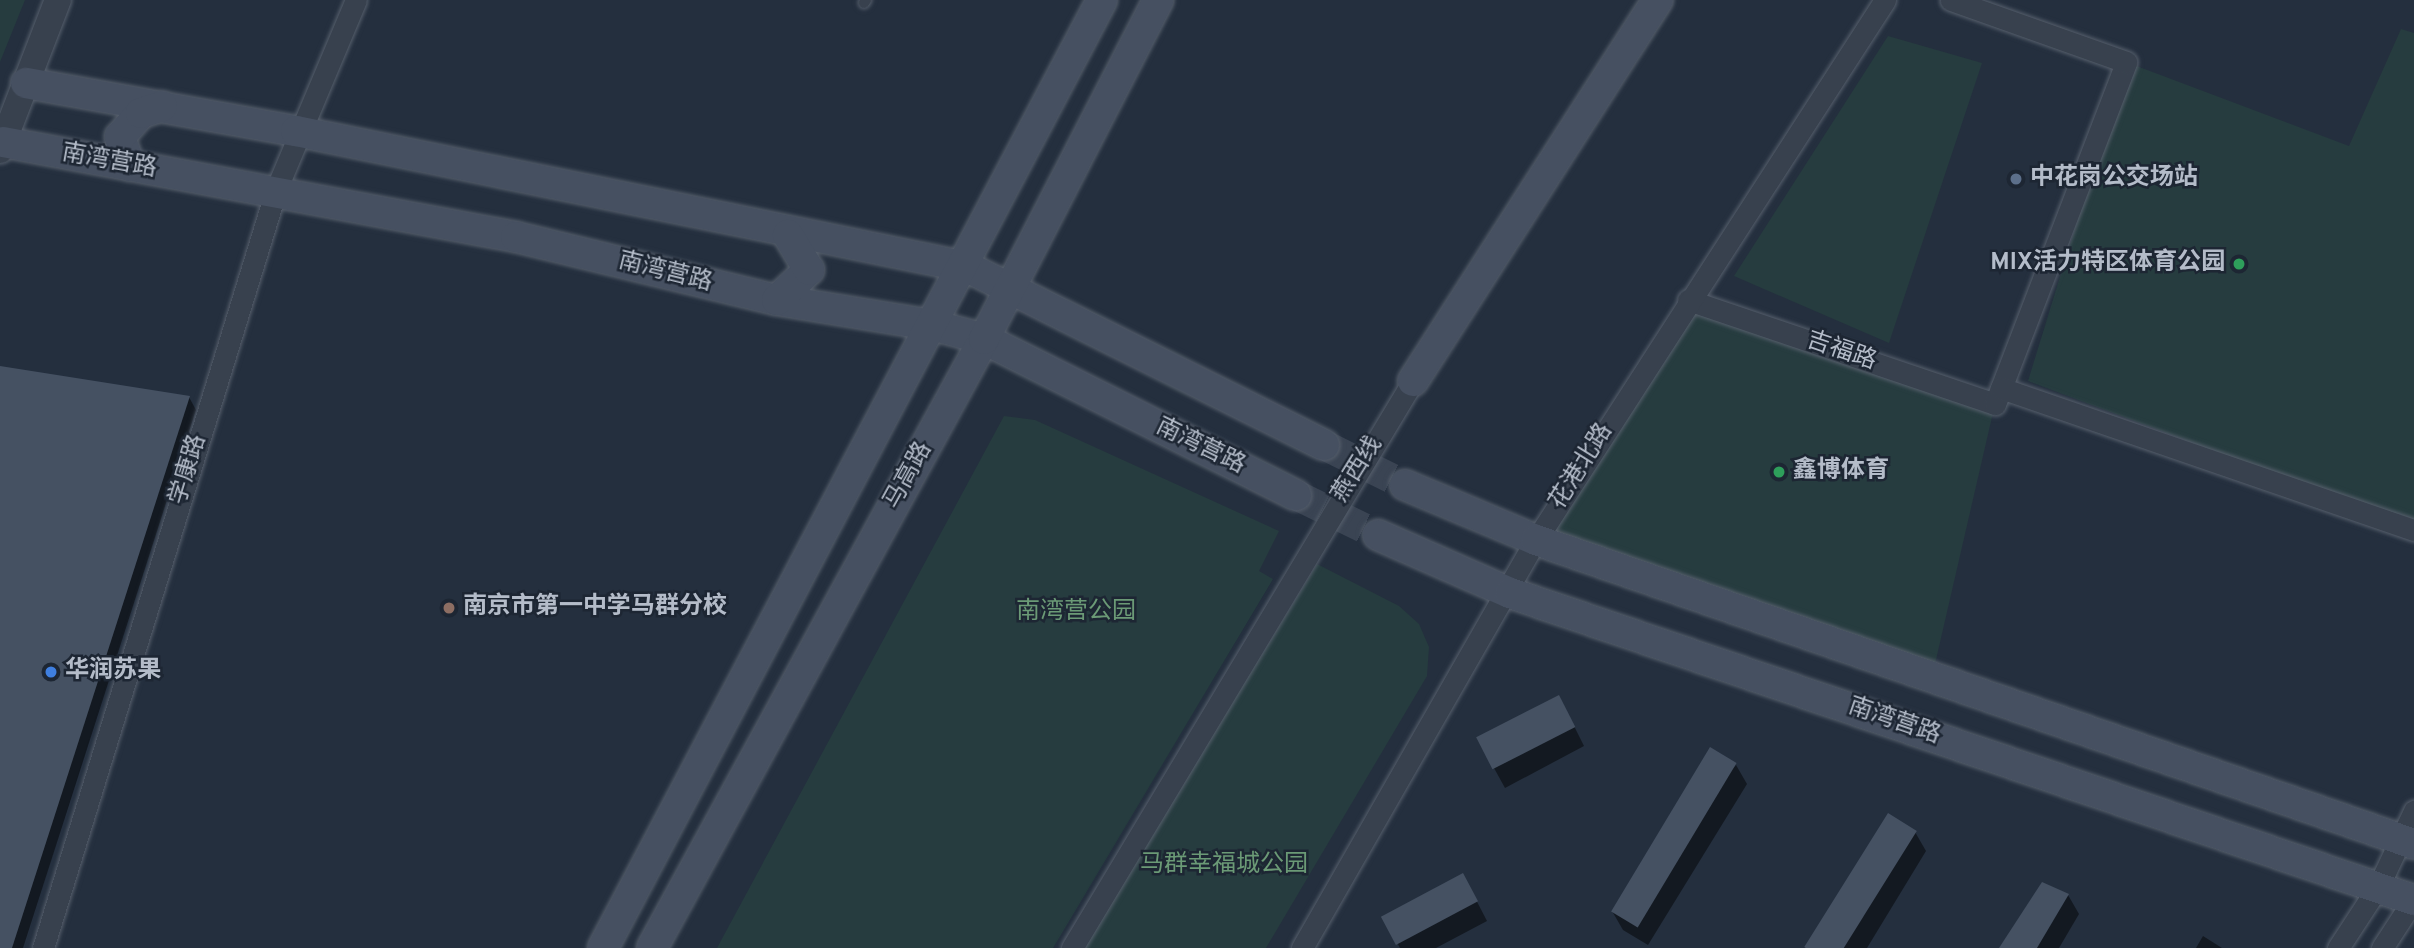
<!DOCTYPE html>
<html>
<head>
<meta charset="utf-8">
<style>
	body { margin:0 }
	#map { position:relative; width:2414px; height:948px; overflow:hidden; background:#242f3e; font-family:Overpass,"Noto Sans SC",sans-serif }
	div>[style] { position:absolute }
	[style*='--x'] { left:calc(var(--x)*1px); top:calc(var(--y)*1px); width:calc(var(--w)*1px); rotate:calc(var(--a)*1deg) }
	.green>* { inset:0; background:#263c3f }
	.shadow>* { inset:0; background:#0007 }
	.building>* { inset:0; background:#455162; transform-origin:0 0 }
	.secondary-tunnel>* { height:30px; margin-top:-15px; transform-origin:0; background:repeating-linear-gradient(90deg,#3a4453 0 30px,transparent 0 45px) }
	.roads { filter:drop-shadow(0 0 2px #565f6c) drop-shadow(0 0 2px #565f6c) }
	.service>* { height:10px; margin:-5px; padding:0 5px; transform-origin:5px; border-radius:5px; background:#38414e }
	.minor>* { height:21px; margin:-10.5px; padding:0 10.5px; transform-origin:10.5px; border-radius:10.5px; background:#38414e }
	.tertiary>* { height:26px; margin:-13px; padding:0 13px; transform-origin:13px; border-radius:13px; background:#38414e }
	.secondary>* { height:30px; margin:-15px; padding:0 15px; transform-origin:15px; border-radius:15px; background:#465061 }
	.dots>* { width:19px; height:19px; translate:-50% -50%; box-sizing:border-box; border:4px solid #1d2633; border-radius:50% }
	span { translate:-50% -50%; white-space:nowrap; text-align:center; line-height:1.15; -webkit-text-stroke:5px #1d2633; paint-order:stroke }
	.street-label { font-size:24px; color:#b4bcc9 }
	.poi-label { font-size:24px; color:#b4bcc9; font-weight:700 }
	.left { translate:0 -50%; text-align:left }
	.right { translate:-100% -50%; text-align:right }
	.park-label { font-size:24px; color:#6b9a76 }
</style>
</head>
<body>
<div id="map">
	<div class="green">
		<div style="clip-path:polygon(0 0,25px 0,0 62px)"></div>
		<div style="clip-path:polygon(2401px 29px,2414px 33px,2414px 526px,2028px 381px,2126px 62px,2349px 146px)"></div>
		<div style="clip-path:polygon(1888px 36px,1982px 63px,1889px 343px,1734px 276px)"></div>
		<div style="clip-path:polygon(1688px 300px,1995px 404px,1932px 677px,1536px 540px)"></div>
		<div style="clip-path:polygon(1004px 416px,1035px 420px,1279px 531px,1259px 571px,1273px 579px,1053px 948px,717px 948px)"></div>
		<div style="clip-path:polygon(1317px 564px,1399px 606px,1419px 624px,1429px 647px,1427px 676px,1266px 948px,1082px 948px)"></div>
	</div>
	<div class="shadow">
		<div style="clip-path:polygon(0 368px,189px 397px,196px 410px,23px 948px,0 948px)"></div>
		<div style="clip-path:polygon(1569px 716px,1584px 746px,1505px 788px,1478px 739px)"></div>
		<div style="clip-path:polygon(1736px 765px,1747px 784px,1648px 945px,1623px 930px,1612px 911px)"></div>
		<div style="clip-path:polygon(1915px 832px,1926px 851px,1867px 948px,1808px 948px)"></div>
		<div style="clip-path:polygon(1473px 894px,1487px 921px,1436px 948px,1400px 948px,1384px 918px)"></div>
		<div style="clip-path:polygon(2068px 895px,2079px 914px,2059px 948px,2001px 948px)"></div>
		<div style="clip-path:polygon(2203px 936px,2222px 948px,2196px 948px)"></div>
	</div>
	<div class="building">
		<div style="clip-path:polygon(0 366px,190px 396px,12px 948px,0 948px)"></div>
		<div style="left:1559px;top:695px;width:36px;height:93px;rotate:63deg"></div>
		<div style="left:1710px;top:747px;width:31px;height:192px;rotate:31deg"></div>
		<div style="left:1888px;top:813px;width:34px;height:158px;rotate:32deg"></div>
		<div style="left:1463px;top:873px;width:32px;height:93px;rotate:62deg"></div>
		<div style="clip-path:polygon(2042px 882px,2069px 894px,2037px 948px,1999px 948px)"></div>
	</div>
	<div class="secondary-tunnel">
		<div style="--x:1324;--y:445;--w:90;--a:26.3"></div>
		<div style="--x:1296;--y:495;--w:91;--a:26"></div>
	</div>
	<div class="roads">
		<div class="service">
			<div style="--x:864;--y:3;--w:4;--a:-56"></div>
		</div>
		<div class="minor">
			<div style="--x:1688;--y:300;--w:324;--a:18.7"></div>
			<div style="--x:1995;--y:404;--w:366;--a:-69"></div>
			<div style="--x:2126;--y:62;--w:186;--a:-160.5"></div>
			<div style="--x:2001;--y:388;--w:437;--a:19"></div>
			<div style="--x:43;--y:948;--w:793;--a:-72.91"></div>
			<div style="--x:276;--y:190;--w:206;--a:-67.2"></div>
			<div style="--x:1072;--y:948;--w:662;--a:-58.98"></div>
			<div style="--x:1302;--y:948;--w:470;--a:-60.2"></div>
			<div style="--x:1536;--y:540;--w:643;--a:-57.13"></div>
			<div style="--x:2338;--y:948;--w:75;--a:-56.9"></div>
			<div style="--x:2379;--y:885;--w:82;--a:-64.7"></div>
			<div style="--x:2382;--y:948;--w:59;--a:-56.9"></div>
		</div>
		<div class="tertiary">
			<div style="--x:0;--y:150;--w:161;--a:-68.9"></div>
		</div>
		<div class="secondary">
			<div style="--x:26;--y:83;--w:274;--a:10.1"></div>
			<div style="--x:296;--y:131;--w:685;--a:11.46"></div>
			<div style="--x:967;--y:267;--w:399;--a:26.5"></div>
			<div style="--x:3;--y:142;--w:522;--a:10.49"></div>
			<div style="--x:516;--y:237;--w:268;--a:13.6"></div>
			<div style="--x:777;--y:300;--w:157;--a:9.2"></div>
			<div style="--x:932;--y:325;--w:54;--a:15.1"></div>
			<div style="--x:984;--y:339;--w:349;--a:26.6"></div>
			<div style="--x:130;--y:166;--w:31;--a:-109"></div>
			<div style="--x:120;--y:137;--w:32;--a:-49"></div>
			<div style="--x:141;--y:113;--w:22;--a:-18"></div>
			<div style="--x:777;--y:300;--w:44;--a:-43.2"></div>
			<div style="--x:809;--y:270;--w:41;--a:-121"></div>
			<div style="--x:1413;--y:381;--w:453;--a:-57.3"></div>
			<div style="--x:1405;--y:485;--w:142;--a:22.8"></div>
			<div style="--x:1536;--y:540;--w:929;--a:19.1"></div>
			<div style="--x:1378;--y:535;--w:144;--a:23.7"></div>
			<div style="--x:1510;--y:593;--w:955;--a:18.76"></div>
			<div style="--x:603;--y:948;--w:1071;--a:-62.24"></div>
			<div style="--x:652;--y:948;--w:694;--a:-61.4"></div>
			<div style="--x:984;--y:339;--w:381;--a:-62.8"></div>
		</div>
	</div>
	<div class="dots">
		<div style="left:2016px;top:179px;background:#5c6f8a"></div>
		<div style="left:2239px;top:264px;background:#2e9e5b"></div>
		<div style="left:1779px;top:472px;background:#2e9e5b"></div>
		<div style="left:449px;top:608px;background:#8d6e63"></div>
		<div style="left:51px;top:672px;background:#3f7fe0"></div>
	</div>
	<div class="street-label">
		<span style="left:109px;top:162px;rotate:10deg">南湾营路</span>
		<span style="left:665px;top:273px;rotate:14deg">南湾营路</span>
		<span style="left:1841px;top:352px;rotate:19deg">吉福路</span>
		<span style="left:1200px;top:447px;rotate:26deg">南湾营路</span>
		<span style="left:1582px;top:467px;rotate:-58deg">花港北路</span>
		<span style="left:189px;top:470px;rotate:-73deg">学康路</span>
		<span style="left:1358px;top:470px;rotate:-58deg">燕西线</span>
		<span style="left:909px;top:476px;rotate:-61deg">马高路</span>
		<span style="left:1894px;top:722px;rotate:19deg">南湾营路</span>
	</div>
	<div class="poi-label">
		<span class="left" style="left:2030px;top:179px">中花岗公交场站</span>
		<span class="right" style="left:2225px;top:264px">MIX活力特区体育公园</span>
		<span class="left" style="left:1793px;top:472px">鑫博体育</span>
		<span class="left" style="left:463px;top:608px">南京市第一中学马群分校</span>
		<span class="left" style="left:65px;top:672px">华润苏果</span>
	</div>
	<div class="park-label">
		<span style="left:1076px;top:613px">南湾营公园</span>
		<span style="left:1224px;top:866px">马群幸福城公园</span>
	</div>
</div>
</body>
</html>
